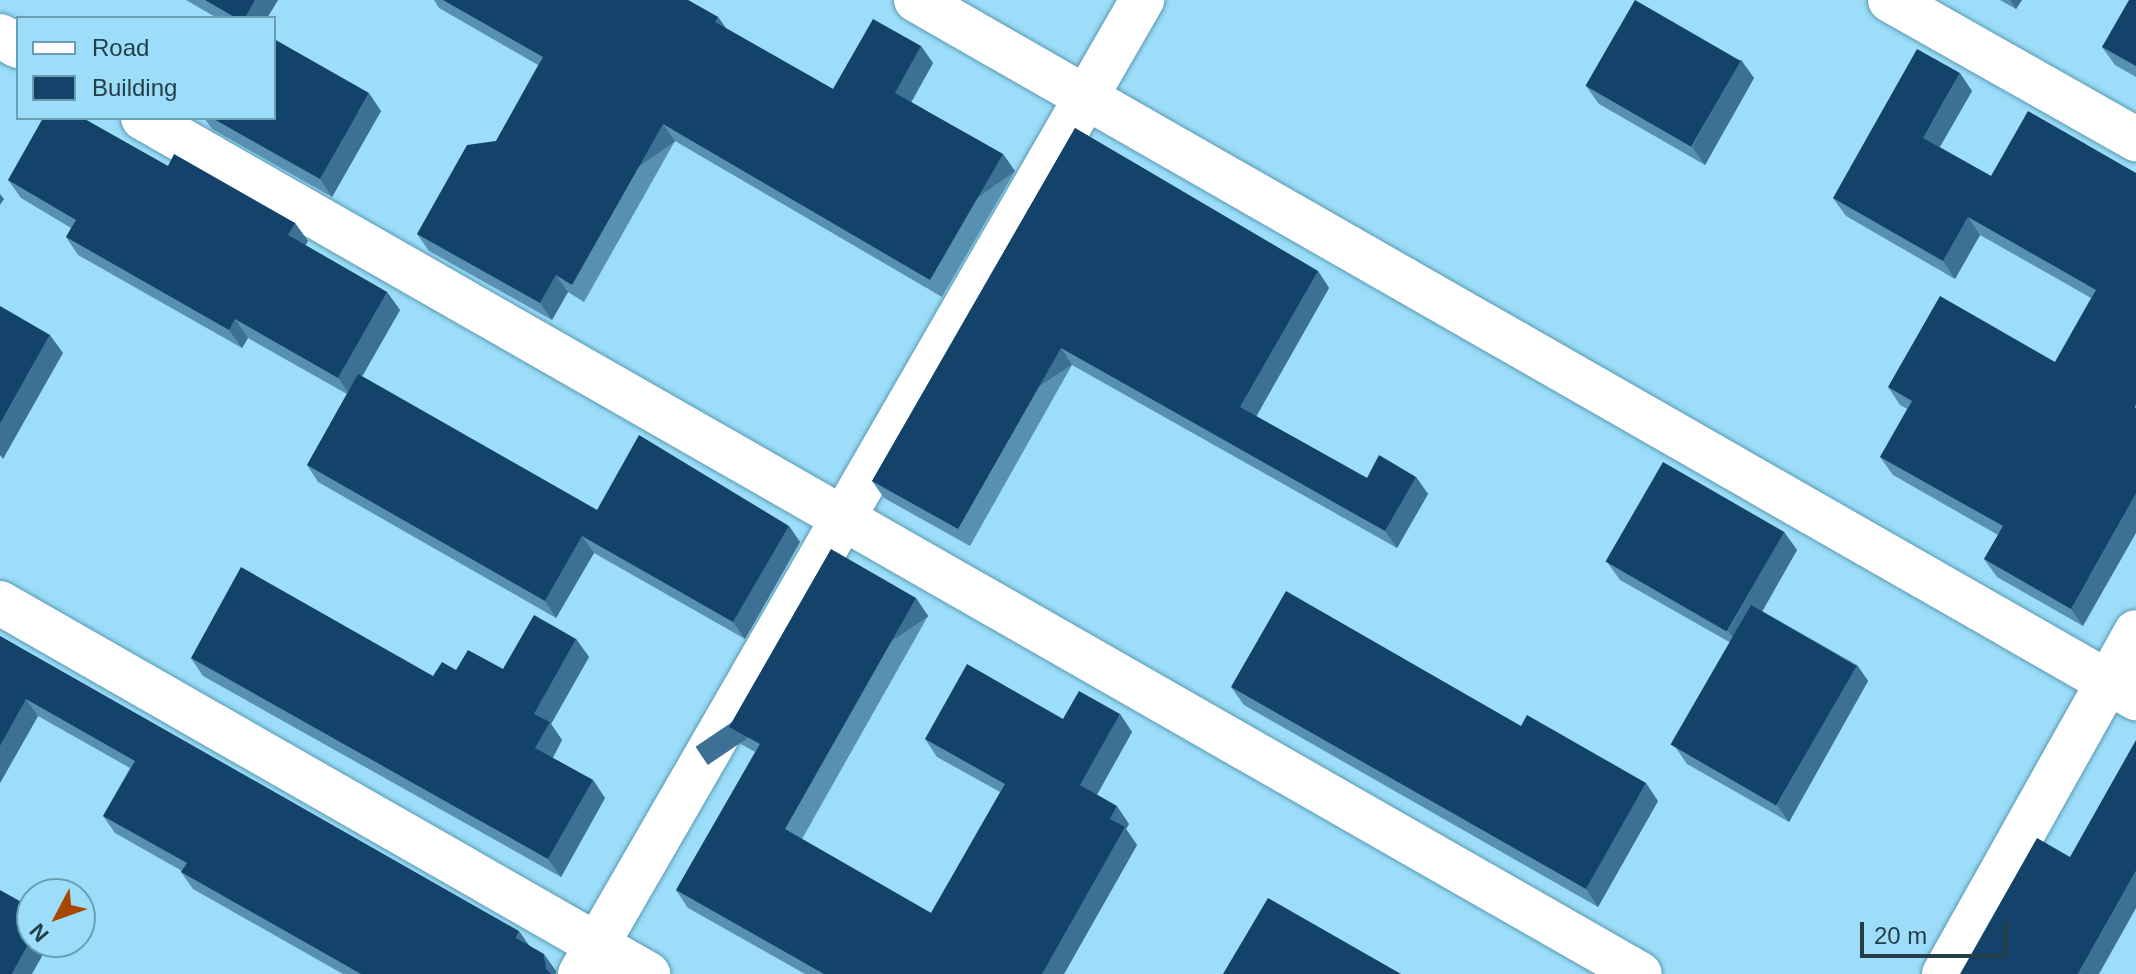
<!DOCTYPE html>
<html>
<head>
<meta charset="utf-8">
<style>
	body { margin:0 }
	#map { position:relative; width:2136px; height:974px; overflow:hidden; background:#9cddf9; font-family:Arial,sans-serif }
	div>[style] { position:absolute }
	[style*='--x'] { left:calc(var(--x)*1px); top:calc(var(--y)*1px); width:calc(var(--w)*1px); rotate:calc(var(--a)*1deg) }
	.roads { filter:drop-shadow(0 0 2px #5998b2) drop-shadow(0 0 2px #5998b2) }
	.minor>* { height:44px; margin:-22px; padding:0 22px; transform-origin:22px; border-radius:22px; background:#fff }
	.wall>* { inset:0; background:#5890b2 }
	.shaded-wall>* { inset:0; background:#3c7195; transform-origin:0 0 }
	.building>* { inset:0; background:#13436a; transform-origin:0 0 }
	span { translate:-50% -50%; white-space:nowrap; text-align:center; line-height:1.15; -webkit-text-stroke:8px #9cddf9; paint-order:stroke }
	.legend { position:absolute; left:16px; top:16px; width:260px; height:104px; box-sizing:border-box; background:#9cddf9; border:2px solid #6c9eb3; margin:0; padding:10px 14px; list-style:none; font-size:24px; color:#243f4a }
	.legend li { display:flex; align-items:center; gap:16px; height:40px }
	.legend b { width:40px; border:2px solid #6c9eb3 }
	.north { position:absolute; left:16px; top:878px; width:80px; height:80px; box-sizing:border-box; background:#9cddf9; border:2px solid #6c9eb3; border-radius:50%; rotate:229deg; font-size:22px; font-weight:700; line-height:32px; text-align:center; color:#243f4a }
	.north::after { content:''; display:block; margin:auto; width:28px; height:36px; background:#a84701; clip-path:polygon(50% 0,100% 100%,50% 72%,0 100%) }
	.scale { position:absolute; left:1860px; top:922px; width:148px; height:36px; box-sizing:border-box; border:4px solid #243f4a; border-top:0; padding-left:10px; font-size:24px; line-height:28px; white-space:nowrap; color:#243f4a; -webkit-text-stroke:6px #9cddf9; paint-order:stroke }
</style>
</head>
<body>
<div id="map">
	<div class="roads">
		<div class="minor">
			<div style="--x:916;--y:0;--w:1406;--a:29.78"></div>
			<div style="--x:1890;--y:0;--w:283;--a:29.5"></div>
			<div style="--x:0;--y:36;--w:21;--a:29"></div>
			<div style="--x:143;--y:118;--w:1724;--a:29.76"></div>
			<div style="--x:0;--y:603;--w:747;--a:29.79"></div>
			<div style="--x:580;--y:974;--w:1125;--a:-60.01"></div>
			<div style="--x:1944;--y:974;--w:392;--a:-60.7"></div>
		</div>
	</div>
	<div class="wall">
		<div style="clip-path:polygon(186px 0,278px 0,267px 18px,217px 18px)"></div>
		<div style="clip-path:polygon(434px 0,688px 0,718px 17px,726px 28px,833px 89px,921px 46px,933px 63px,911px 102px,1003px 154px,1015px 171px,942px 297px,675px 141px,584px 302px,568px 292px,552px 320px,429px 251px,417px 234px,496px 141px,538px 65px,439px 8px)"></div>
		<div style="clip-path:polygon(2000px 0,2022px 0,2016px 9px)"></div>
		<div style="clip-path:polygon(2136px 0,2136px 77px,2115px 65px,2102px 47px)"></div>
		<div style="clip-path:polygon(1741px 60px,1754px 78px,1705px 165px,1599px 104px,1586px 86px)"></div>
		<div style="clip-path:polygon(1972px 91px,1940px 147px,1991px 176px,2136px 173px,2083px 626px,1997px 577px,1984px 559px,1998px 535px,1893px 475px,1880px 457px,1907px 409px,1900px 405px,1888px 387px,2055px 362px,2091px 298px,1980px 235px,1955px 279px,1846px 216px,1833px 198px)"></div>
		<div style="clip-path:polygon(381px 111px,332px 197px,212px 129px,204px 118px,274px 118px)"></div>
		<div style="clip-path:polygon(1075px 128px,1318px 271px,1329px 288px,1256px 416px,1367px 478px,1416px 477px,1428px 494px,1397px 548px,1072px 365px,970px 546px,884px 498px,872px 481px)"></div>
		<div style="clip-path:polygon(168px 166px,295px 223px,308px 241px,305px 245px,387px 292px,400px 310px,362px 376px,597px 510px,789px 526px,800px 542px,745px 639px,594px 553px,556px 618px,318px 482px,307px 465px,347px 394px,248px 338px,242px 348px,78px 255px,66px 237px,71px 228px,21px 198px,8px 180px)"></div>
		<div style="clip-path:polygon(1784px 532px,1797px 550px,1762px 611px,1857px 665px,1868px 681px,1789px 822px,1687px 764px,1676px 748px,1731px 643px,1620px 580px,1607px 562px)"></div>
		<div style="clip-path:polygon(916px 598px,928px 616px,802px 839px,931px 913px,1000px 792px,937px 757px,925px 739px,1063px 719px,1120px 714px,1132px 732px,1097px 795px,1129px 824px,1126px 829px,1137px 845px,1064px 974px,805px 974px,688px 908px,676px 890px,755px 752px,741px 744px,729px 727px)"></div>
		<div style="clip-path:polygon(0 636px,530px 946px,556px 971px,556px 974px,343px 974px,193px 889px,181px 872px,182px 871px,115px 833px,103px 816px,130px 768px,38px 716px,0 783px)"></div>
		<div style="clip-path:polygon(576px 639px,589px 657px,551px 724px,562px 740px,553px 758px,593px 780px,605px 798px,561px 877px,203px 676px,191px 658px,433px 676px,503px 669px)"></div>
		<div style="clip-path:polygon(1231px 687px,1658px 801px,1598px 907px,1244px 705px)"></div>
	</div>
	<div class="shaded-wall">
		<div style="clip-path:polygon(255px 0,278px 0,267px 18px,245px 18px)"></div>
		<div style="clip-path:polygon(2010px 0,2022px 0,2016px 9px)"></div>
		<div style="clip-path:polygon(718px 17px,730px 34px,715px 22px)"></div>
		<div style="clip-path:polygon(921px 46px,933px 63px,907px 110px,895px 93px)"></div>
		<div style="clip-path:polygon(1741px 60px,1754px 78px,1705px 165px,1692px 147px)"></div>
		<div style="clip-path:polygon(1960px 73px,1972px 91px,1935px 155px,1923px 138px)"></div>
		<div style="clip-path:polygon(369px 93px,381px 111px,332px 197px,320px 179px)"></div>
		<div style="left:663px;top:124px;width:21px;height:185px;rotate:55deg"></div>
		<div style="left:1003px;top:154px;width:21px;height:146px;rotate:55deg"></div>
		<div style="clip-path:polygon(0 194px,4px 199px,0 205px)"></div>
		<div style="clip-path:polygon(1968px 217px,1980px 235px,1955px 279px,1943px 261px)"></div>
		<div style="clip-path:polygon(295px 223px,308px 241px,301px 253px,288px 235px)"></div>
		<div style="clip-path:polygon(1318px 271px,1329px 288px,1252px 424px,1240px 407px)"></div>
		<div style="clip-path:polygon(556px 275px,568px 292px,552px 320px,540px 303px)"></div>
		<div style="clip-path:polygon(387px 292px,400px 310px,351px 396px,338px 378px)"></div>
		<div style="clip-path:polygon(235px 319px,248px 338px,242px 348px,229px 330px)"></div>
		<div style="clip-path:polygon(50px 335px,63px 353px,3px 459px,0 455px,0 424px)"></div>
		<div style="left:1061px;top:348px;width:20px;height:208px;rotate:57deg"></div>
		<div style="clip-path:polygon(1416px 477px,1428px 494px,1397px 548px,1385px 531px)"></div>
		<div style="clip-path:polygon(2136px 494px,2136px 533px,2083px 626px,2071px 609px)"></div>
		<div style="clip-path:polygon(789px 526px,800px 542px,745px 639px,733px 622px)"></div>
		<div style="clip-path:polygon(1784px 532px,1797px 550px,1741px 649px,1728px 631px)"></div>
		<div style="clip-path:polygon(582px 536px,594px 553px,556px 618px,545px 601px)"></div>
		<div style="left:916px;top:598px;width:22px;height:266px;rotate:56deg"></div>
		<div style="clip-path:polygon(576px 639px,589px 657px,551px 724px,562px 740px,548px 766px,535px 748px,534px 714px)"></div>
		<div style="clip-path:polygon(1857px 665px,1868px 681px,1789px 822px,1777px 805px)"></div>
		<div style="clip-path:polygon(26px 699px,38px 716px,0 783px,0 746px)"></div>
		<div style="clip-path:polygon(1120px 714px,1132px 732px,1092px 803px,1080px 785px)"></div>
		<div style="clip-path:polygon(593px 780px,605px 798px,561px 877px,548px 859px)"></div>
		<div style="clip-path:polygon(1646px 783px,1658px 801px,1598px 907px,1586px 889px)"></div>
		<div style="clip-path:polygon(1117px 806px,1129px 824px,1126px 829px,1137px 845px,1064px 974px,1042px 974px,1110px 819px)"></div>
		<div style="clip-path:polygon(2136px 871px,2136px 908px,2099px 974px,2078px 974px)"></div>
		<div style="clip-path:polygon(519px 931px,531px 948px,516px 938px)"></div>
		<div style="clip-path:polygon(32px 938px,32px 942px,50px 942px,32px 974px,12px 974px)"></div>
		<div style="clip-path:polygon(544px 954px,556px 971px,556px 974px,550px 974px,546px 969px)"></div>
	</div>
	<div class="building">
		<div style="clip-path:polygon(205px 0,255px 0,245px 18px,236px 18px)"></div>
		<div style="clip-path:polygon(443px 0,688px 0,718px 17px,715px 22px,833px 89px,873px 19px,921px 46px,895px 93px,1003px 154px,930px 280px,663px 124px,572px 285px,556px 275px,540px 303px,417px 234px,467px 145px,496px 141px,543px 57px)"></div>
		<div style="left:1635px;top:0;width:122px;height:99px;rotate:30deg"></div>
		<div style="clip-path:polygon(2129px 0,2136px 0,2136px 66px,2102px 47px)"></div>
		<div style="clip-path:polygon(274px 39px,369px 93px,320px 179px,212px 118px,274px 118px)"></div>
		<div style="clip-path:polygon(1917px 49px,1960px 73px,1923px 138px,1991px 176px,2028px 111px,2136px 173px,2136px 405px,2135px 407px,2136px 408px,2136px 494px,2071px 609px,1984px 559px,2003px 526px,1880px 457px,1912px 401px,1888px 387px,1940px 296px,2055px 362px,2096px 290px,1968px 217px,1943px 261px,1833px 198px)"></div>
		<div style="clip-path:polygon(43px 118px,83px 118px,168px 166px,174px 154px,295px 223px,288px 235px,387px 292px,338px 378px,235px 319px,229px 330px,66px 237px,76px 220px,8px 180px)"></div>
		<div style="clip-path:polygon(1075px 128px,1318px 271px,1240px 407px,1367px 478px,1379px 455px,1416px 477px,1385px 531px,1061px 348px,958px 529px,872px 481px)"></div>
		<div style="clip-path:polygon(0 306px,50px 335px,0 424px)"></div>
		<div style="clip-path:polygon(358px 374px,597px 510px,639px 435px,789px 526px,733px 622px,582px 536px,545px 601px,307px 465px)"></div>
		<div style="left:1663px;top:462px;width:140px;height:115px;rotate:30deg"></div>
		<div style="clip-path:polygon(831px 549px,916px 598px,785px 829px,931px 913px,1005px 784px,925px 739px,967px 664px,1063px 719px,1079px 691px,1120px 714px,1080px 785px,1117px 806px,1110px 819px,1125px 827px,1042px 974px,824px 974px,676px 890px,760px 744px,729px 727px)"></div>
		<div style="clip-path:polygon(241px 567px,433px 676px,442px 662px,456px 670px,468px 650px,503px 669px,534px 615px,576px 639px,534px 714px,550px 722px,535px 748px,593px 780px,548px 859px,191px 658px)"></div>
		<div style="clip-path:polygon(1286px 591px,1521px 726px,1527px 715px,1646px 783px,1586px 889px,1231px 687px)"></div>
		<div style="left:1751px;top:605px;width:122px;height:161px;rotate:30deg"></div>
		<div style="clip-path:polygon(0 636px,519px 931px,516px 938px,544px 954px,546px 969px,551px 974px,361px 974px,181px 872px,187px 863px,103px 816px,135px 761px,26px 699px,0 746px)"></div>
		<div style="clip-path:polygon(2136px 740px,2136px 871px,2078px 974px,1960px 974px,2037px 838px,2070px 857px)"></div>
		<div style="clip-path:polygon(0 890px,32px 908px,32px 938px,12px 974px,0 974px)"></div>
		<div style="clip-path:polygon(1268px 898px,1401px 974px,1223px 974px)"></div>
	</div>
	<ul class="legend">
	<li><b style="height:10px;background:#fff"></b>Road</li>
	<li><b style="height:22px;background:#13436a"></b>Building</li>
	</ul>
	<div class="north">N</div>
	<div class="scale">20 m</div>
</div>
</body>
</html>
